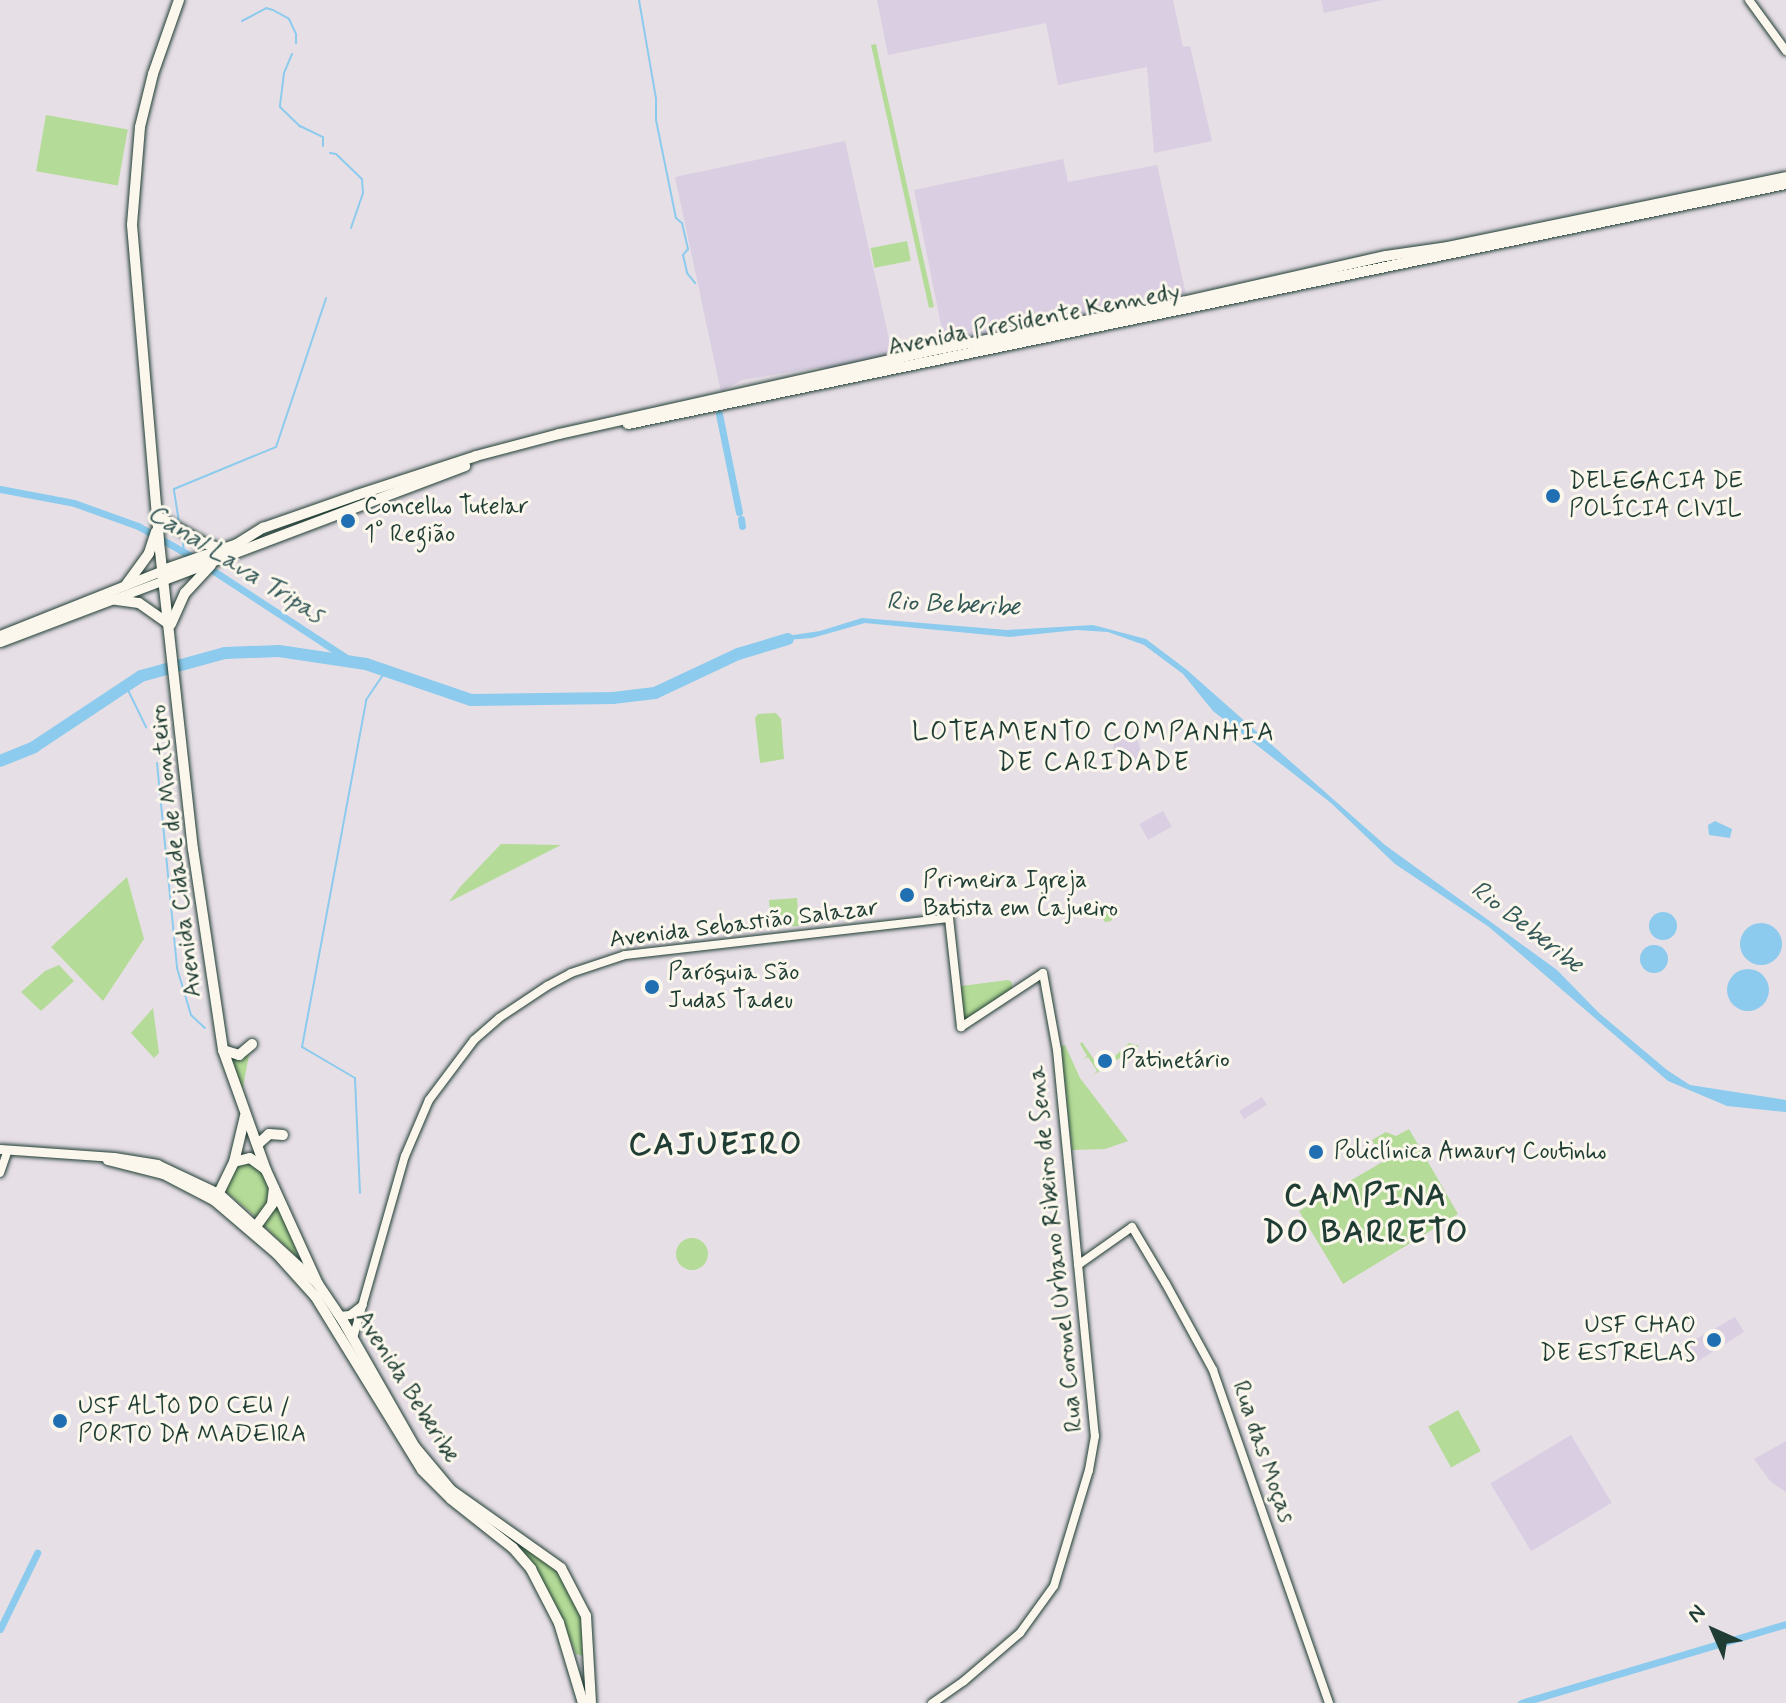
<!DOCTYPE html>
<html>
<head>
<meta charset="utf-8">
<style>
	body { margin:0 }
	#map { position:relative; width:1786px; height:1703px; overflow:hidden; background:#e7dfe6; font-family:Mynerve,sans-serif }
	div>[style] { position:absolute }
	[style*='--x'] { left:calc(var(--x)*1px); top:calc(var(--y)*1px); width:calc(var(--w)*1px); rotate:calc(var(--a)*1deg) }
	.built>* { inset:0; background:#d9cee2; transform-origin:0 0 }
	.green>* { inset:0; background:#b4db97; transform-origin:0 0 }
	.round { border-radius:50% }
	.water>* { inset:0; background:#8ccbed }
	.stream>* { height:2px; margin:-1px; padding:0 1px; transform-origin:1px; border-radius:1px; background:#8ccbed }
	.canal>* { height:7px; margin:-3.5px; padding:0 3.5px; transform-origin:3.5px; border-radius:3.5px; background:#8ccbed }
	.river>* { height:12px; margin:-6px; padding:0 6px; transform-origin:6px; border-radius:6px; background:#8ccbed }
	.roads { filter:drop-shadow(0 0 2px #1f3d34) drop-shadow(0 0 2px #1f3d34) }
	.tertiary>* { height:8px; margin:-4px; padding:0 4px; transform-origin:4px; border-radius:4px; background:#fbf7ec }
	.secondary>* { height:9px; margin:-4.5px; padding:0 4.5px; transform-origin:4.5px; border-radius:4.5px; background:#fbf7ec }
	.primary>* { height:10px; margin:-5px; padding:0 5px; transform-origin:5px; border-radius:5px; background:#fbf7ec }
	.dots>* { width:22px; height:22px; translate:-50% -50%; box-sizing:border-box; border:4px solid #fbf7ec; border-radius:50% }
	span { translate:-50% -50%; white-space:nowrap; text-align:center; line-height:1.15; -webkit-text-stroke:6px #fbf7ec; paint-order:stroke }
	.street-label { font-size:24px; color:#1f3d34 }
	.poi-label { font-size:24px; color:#1f3d34 }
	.left { translate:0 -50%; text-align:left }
	.right { translate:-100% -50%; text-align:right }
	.water-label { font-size:26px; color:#355959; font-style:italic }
	.neighbourhood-label { font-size:26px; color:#1f3d34; letter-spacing:2px }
	.district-label { font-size:32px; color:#1f3d34; font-weight:700; letter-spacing:2px }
	.north { position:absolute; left:1674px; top:1591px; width:80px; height:80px; -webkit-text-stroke:6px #fbf7ec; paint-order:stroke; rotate:315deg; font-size:22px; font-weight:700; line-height:32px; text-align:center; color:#1f3d34 }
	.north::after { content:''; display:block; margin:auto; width:28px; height:36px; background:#1f3d34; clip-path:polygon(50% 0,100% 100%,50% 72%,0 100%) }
</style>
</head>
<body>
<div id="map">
	<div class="built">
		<div style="clip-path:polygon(877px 0,1173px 0,1183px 47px,1190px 46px,1212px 141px,1154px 153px,1147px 67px,1058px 85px,1046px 23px,888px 55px)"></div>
		<div style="clip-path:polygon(1321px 0,1383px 0,1324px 13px)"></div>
		<div style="clip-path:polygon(845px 141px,893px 357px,837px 369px,816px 368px,742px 380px,721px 392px,675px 177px)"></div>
		<div style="clip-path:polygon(1063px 159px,1068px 182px,1157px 165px,1186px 294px,945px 345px,914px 190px)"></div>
		<div style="clip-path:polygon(1137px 738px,1142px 754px,1133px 762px,1114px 751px,1113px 740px)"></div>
		<div style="left:1163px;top:811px;width:18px;height:27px;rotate:61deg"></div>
		<div style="left:1262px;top:1097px;width:9px;height:27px;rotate:58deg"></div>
		<div style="clip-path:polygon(1735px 1317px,1744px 1332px,1692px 1365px,1682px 1347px)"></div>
		<div style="left:1571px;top:1435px;width:79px;height:94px;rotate:59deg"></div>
		<div style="clip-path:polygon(1786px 1441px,1786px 1492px,1770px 1481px,1754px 1459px)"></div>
	</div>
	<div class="green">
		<div style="clip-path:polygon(876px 44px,883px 77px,934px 307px,929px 308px,871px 45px)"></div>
		<div style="left:46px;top:115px;width:83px;height:57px;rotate:10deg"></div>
		<div style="left:907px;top:241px;width:20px;height:37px;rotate:79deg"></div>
		<div style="clip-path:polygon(776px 713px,781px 719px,784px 759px,760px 763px,755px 718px,758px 714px)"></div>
		<div style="clip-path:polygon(501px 844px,561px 845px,449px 902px,460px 887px)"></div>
		<div style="clip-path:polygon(127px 877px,144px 939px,103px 1001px,51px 947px)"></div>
		<div style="left:797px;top:898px;width:28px;height:28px;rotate:86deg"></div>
		<div style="clip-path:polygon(1120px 906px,1111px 921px,1105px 922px,1098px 909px)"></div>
		<div style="clip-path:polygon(59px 965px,74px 981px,41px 1011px,21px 992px,45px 971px)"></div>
		<div style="clip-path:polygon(1008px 980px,1012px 982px,1012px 989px,965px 1020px,963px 1017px,961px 986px)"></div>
		<div style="clip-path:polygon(153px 1008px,159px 1053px,154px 1058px,131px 1033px)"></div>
		<div style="clip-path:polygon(1082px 1042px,1099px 1067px,1105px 1058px,1113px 1058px,1129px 1043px,1139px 1046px,1093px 1075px,1097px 1071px,1088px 1057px,1083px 1059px,1087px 1056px,1080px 1044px)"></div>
		<div style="clip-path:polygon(1065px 1045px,1080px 1078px,1128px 1141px,1105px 1149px,1072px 1150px,1061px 1046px)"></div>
		<div style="clip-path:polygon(249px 1055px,243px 1087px,242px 1088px,228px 1056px,241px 1059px)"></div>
		<div style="clip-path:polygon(1409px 1129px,1458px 1214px,1343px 1284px,1299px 1211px,1384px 1161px,1372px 1140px,1386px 1132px,1396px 1136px)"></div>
		<div style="clip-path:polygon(246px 1162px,260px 1167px,269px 1189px,266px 1207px,256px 1217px,224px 1190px,237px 1166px)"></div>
		<div style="clip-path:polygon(276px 1197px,294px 1243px,299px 1259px,263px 1225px)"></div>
		<div class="round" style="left:676px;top:1238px;width:32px;height:32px"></div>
		<div style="left:1458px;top:1410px;width:47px;height:34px;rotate:61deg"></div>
		<div style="clip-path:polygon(493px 1526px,528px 1545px,564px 1579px,581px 1614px,583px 1656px,576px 1654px,555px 1605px)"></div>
	</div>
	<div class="water">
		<div style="clip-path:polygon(862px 618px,1007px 630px,1093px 625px,1146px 639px,1187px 670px,1385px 845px,1557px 970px,1599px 1013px,1667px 1070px,1690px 1085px,1786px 1100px,1786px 1112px,1727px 1106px,1668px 1081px,1489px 927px,1395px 864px,1331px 803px,1213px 711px,1183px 674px,1144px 645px,1108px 632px,1077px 630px,1010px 637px,865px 623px,812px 638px,773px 641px,773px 638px,820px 631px)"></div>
		<div style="clip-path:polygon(1715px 821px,1732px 829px,1730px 838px,1709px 835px,1708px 825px)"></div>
		<div class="round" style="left:1649px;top:912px;width:28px;height:28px"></div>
		<div class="round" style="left:1740px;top:923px;width:42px;height:42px"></div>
		<div class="round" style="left:1640px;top:945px;width:28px;height:28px"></div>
		<div class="round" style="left:1727px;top:969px;width:42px;height:42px"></div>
	</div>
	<div class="stream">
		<div style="--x:639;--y:0;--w:99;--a:80.2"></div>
		<div style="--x:656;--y:98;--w:22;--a:90"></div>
		<div style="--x:656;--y:120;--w:100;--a:78.5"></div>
		<div style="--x:676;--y:218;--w:8;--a:40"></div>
		<div style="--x:682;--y:223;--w:27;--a:77"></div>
		<div style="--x:688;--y:249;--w:8;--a:130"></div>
		<div style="--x:683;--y:255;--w:18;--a:77"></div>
		<div style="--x:687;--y:273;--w:13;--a:51"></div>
		<div style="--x:242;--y:21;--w:27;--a:-28"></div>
		<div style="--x:266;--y:8;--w:7;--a:16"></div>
		<div style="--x:273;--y:10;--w:18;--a:29"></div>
		<div style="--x:289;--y:19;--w:17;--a:65"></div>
		<div style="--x:296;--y:34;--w:9;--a:90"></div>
		<div style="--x:292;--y:54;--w:21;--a:113"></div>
		<div style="--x:284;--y:73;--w:34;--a:97"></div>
		<div style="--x:280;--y:107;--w:28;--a:44"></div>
		<div style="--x:300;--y:126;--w:25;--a:26"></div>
		<div style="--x:323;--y:137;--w:9;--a:90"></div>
		<div style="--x:330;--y:153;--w:6;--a:9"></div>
		<div style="--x:336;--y:154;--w:36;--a:44"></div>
		<div style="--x:362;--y:179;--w:14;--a:86"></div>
		<div style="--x:363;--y:193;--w:37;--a:109"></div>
		<div style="--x:179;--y:522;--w:33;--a:-99"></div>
		<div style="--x:174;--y:489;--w:110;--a:-22.4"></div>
		<div style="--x:276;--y:447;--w:157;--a:-71.4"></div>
		<div style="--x:182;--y:537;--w:14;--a:82"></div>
		<div style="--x:126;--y:686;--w:46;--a:64"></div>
		<div style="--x:157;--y:763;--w:206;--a:84.4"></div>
		<div style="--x:177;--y:968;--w:49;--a:73.4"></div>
		<div style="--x:191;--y:1015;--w:19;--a:43"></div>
		<div style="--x:360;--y:1193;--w:115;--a:-92.5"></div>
		<div style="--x:355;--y:1078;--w:61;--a:-149.7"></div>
		<div style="--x:302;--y:1047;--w:353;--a:-79.5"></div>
		<div style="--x:366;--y:700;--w:36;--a:-56"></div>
	</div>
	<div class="canal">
		<div style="--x:719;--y:414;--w:100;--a:78.5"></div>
		<div style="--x:0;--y:489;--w:75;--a:10.7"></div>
		<div style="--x:74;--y:503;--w:68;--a:19.8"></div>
		<div style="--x:138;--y:526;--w:67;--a:29.6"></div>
		<div style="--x:741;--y:519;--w:7;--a:82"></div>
		<div style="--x:206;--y:566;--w:173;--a:33.2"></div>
		<div style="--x:0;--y:1629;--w:85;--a:-64"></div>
		<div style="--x:1521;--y:1703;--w:277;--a:-16.6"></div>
	</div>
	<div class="river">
		<div style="--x:0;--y:761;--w:37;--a:-22"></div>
		<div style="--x:34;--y:747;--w:128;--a:-33.6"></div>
		<div style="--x:141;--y:676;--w:87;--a:-15.3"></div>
		<div style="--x:225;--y:653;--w:54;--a:-2.1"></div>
		<div style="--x:279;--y:651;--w:88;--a:8.5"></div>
		<div style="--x:366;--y:664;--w:111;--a:18.9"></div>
		<div style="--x:471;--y:700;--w:142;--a:-0.8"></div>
		<div style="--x:613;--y:698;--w:42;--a:-6.8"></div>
		<div style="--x:655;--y:693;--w:92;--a:-25.2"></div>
		<div style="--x:738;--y:654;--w:52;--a:-16.7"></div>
	</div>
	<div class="roads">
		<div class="tertiary">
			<div style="--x:1749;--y:0;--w:63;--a:54"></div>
			<div style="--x:0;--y:1173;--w:24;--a:-71"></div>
			<div style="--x:1078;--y:1265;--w:66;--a:-35.1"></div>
			<div style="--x:1132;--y:1227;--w:66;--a:59.2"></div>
			<div style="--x:1166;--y:1284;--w:98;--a:61.3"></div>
			<div style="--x:1213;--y:1370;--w:353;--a:70.8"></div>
			<div style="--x:339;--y:1316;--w:11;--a:-5"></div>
			<div style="--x:350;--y:1315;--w:16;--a:-38"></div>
			<div style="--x:353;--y:1338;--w:189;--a:-74.1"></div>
			<div style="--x:405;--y:1156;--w:61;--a:-66.8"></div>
			<div style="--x:429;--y:1100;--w:75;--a:-53.1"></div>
			<div style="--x:474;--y:1040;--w:33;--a:-41"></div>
			<div style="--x:499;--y:1018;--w:58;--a:-33.7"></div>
			<div style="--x:547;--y:986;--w:27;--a:-28"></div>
			<div style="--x:571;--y:973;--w:57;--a:-18.4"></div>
			<div style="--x:625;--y:955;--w:326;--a:-6.5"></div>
			<div style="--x:949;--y:918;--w:110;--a:83.7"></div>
			<div style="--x:961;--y:1027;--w:98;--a:-33.4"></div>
			<div style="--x:1043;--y:973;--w:78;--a:79.7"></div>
			<div style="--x:1057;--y:1050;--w:388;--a:84.4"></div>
			<div style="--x:1095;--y:1436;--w:35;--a:100"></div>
			<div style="--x:1089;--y:1470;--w:121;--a:106.8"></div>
			<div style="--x:1054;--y:1586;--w:58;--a:125.9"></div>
			<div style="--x:1020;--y:1633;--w:74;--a:139.4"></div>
			<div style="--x:964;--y:1681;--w:39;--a:145"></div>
		</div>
		<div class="secondary">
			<div style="--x:0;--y:635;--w:175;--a:-21.7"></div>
			<div style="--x:0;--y:642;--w:175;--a:-20.7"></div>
			<div style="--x:0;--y:1149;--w:114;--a:4"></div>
			<div style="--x:114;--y:1157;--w:44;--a:9.2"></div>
			<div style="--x:157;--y:1164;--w:68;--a:25.4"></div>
			<div style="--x:107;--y:1160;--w:58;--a:14"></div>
			<div style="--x:163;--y:1174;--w:59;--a:27.4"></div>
		</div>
		<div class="primary">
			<div style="--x:179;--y:0;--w:78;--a:109.4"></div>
			<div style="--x:153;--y:74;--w:55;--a:103.8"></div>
			<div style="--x:140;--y:127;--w:98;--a:94.7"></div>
			<div style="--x:132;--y:225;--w:318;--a:85.1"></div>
			<div style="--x:159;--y:542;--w:309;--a:83.7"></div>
			<div style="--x:193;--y:849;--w:203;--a:81.5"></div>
			<div style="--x:223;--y:1050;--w:127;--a:70.3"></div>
			<div style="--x:266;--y:1170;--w:125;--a:65.5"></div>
			<div style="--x:628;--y:424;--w:1183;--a:-11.71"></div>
			<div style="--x:157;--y:516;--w:54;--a:29.9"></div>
			<div style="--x:204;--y:543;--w:18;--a:19"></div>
			<div style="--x:163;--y:570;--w:78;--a:-19.4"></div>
			<div style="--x:237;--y:544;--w:31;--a:-32"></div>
			<div style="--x:263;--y:528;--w:100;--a:-19.3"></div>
			<div style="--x:357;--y:495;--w:125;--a:-18.1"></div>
			<div style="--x:476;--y:456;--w:86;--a:-14.8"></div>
			<div style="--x:559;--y:434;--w:385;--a:-12.6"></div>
			<div style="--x:935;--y:350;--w:253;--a:-11"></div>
			<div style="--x:1183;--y:302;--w:208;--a:-12.8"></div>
			<div style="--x:1386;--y:256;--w:63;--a:-8.3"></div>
			<div style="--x:1448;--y:247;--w:345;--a:-11.7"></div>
			<div style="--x:164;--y:580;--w:322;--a:-20.7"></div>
			<div style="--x:126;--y:585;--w:39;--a:-54"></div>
			<div style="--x:149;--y:553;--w:22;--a:-72"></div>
			<div style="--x:110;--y:599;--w:29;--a:8"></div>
			<div style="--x:139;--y:603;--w:38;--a:35"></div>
			<div style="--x:171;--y:624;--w:34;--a:-66"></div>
			<div style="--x:185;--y:593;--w:38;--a:-47"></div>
			<div style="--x:223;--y:1050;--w:17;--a:17"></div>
			<div style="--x:239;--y:1055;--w:17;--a:-40"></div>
			<div style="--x:245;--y:1116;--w:47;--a:103.4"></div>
			<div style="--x:234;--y:1162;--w:43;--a:116"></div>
			<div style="--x:215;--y:1201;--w:82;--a:40.5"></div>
			<div style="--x:277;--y:1254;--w:57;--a:47.9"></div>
			<div style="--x:315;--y:1296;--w:204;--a:58.4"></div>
			<div style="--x:422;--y:1470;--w:41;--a:45"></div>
			<div style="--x:451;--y:1499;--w:79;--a:38.3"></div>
			<div style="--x:513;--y:1548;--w:28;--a:49"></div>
			<div style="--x:531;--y:1569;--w:61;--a:62.6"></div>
			<div style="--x:559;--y:1623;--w:84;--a:73.3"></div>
			<div style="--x:258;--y:1144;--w:15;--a:-42"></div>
			<div style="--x:269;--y:1134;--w:14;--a:4"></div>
			<div style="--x:234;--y:1162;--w:16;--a:-14"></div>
			<div style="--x:250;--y:1158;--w:19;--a:36"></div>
			<div style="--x:218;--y:1193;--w:135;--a:42.3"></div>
			<div style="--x:318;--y:1284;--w:45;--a:56"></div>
			<div style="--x:343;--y:1321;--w:145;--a:60.3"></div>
			<div style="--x:415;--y:1447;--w:56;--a:50.1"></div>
			<div style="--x:451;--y:1490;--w:135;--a:35.3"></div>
			<div style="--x:561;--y:1568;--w:54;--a:62.5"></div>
			<div style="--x:586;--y:1616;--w:87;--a:86.7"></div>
			<div style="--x:257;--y:1225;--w:26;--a:-54"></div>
			<div style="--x:272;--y:1204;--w:16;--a:-83"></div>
		</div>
	</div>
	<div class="dots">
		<div style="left:1553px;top:496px;background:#1f6fb2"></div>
		<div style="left:348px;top:521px;background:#1f6fb2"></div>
		<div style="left:907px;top:895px;background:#1f6fb2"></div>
		<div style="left:652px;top:987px;background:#1f6fb2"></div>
		<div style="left:1105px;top:1061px;background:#1f6fb2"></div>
		<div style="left:1316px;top:1152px;background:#1f6fb2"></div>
		<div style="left:1714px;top:1340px;background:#1f6fb2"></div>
		<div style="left:60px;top:1421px;background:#1f6fb2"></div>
	</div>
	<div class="street-label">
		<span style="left:1034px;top:320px;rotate:-11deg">Avenida Presidente Kennedy</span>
		<span style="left:176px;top:851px;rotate:-97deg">Avenida Cidade de Monteiro</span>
		<span style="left:744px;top:924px;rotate:-7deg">Avenida Sebastião Salazar</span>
		<span style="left:1056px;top:1249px;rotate:-96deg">Rua Coronel Urbano Ribeiro de Sena</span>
		<span style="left:407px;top:1387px;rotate:58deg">Avenida Beberibe</span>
		<span style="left:1263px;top:1452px;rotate:71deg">Rua das Moças</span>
	</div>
	<div class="poi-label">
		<span class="left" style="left:1569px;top:496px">DELEGACIA DE<br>POLÍCIA CIVIL</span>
		<span class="left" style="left:364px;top:521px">Concelho Tutelar<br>1° Região</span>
		<span class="left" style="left:923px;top:895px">Primeira Igreja<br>Batista em Cajueiro</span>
		<span class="left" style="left:668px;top:987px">Paróquia São<br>Judas Tadeu</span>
		<span class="left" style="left:1121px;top:1061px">Patinetário</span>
		<span class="left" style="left:1334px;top:1152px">Policlínica Amaury Coutinho</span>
		<span class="right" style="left:1696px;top:1340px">USF CHAO<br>DE ESTRELAS</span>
		<span class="left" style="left:78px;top:1421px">USF ALTO DO CEU /<br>PORTO DA MADEIRA</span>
	</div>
	<div class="water-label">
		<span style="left:235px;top:565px;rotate:32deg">Canal Lava Tripas</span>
		<span style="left:953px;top:606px;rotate:3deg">Rio Beberibe</span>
		<span style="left:1526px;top:928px;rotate:38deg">Rio Beberibe</span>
	</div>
	<div class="neighbourhood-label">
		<span style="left:1094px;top:749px">LOTEAMENTO COMPANHIA<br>DE CARIDADE</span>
	</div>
	<div class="district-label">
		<span style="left:716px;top:1145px">CAJUEIRO</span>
		<span style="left:1366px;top:1215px">CAMPINA<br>DO BARRETO</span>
	</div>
	<div class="north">N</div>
</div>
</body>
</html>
